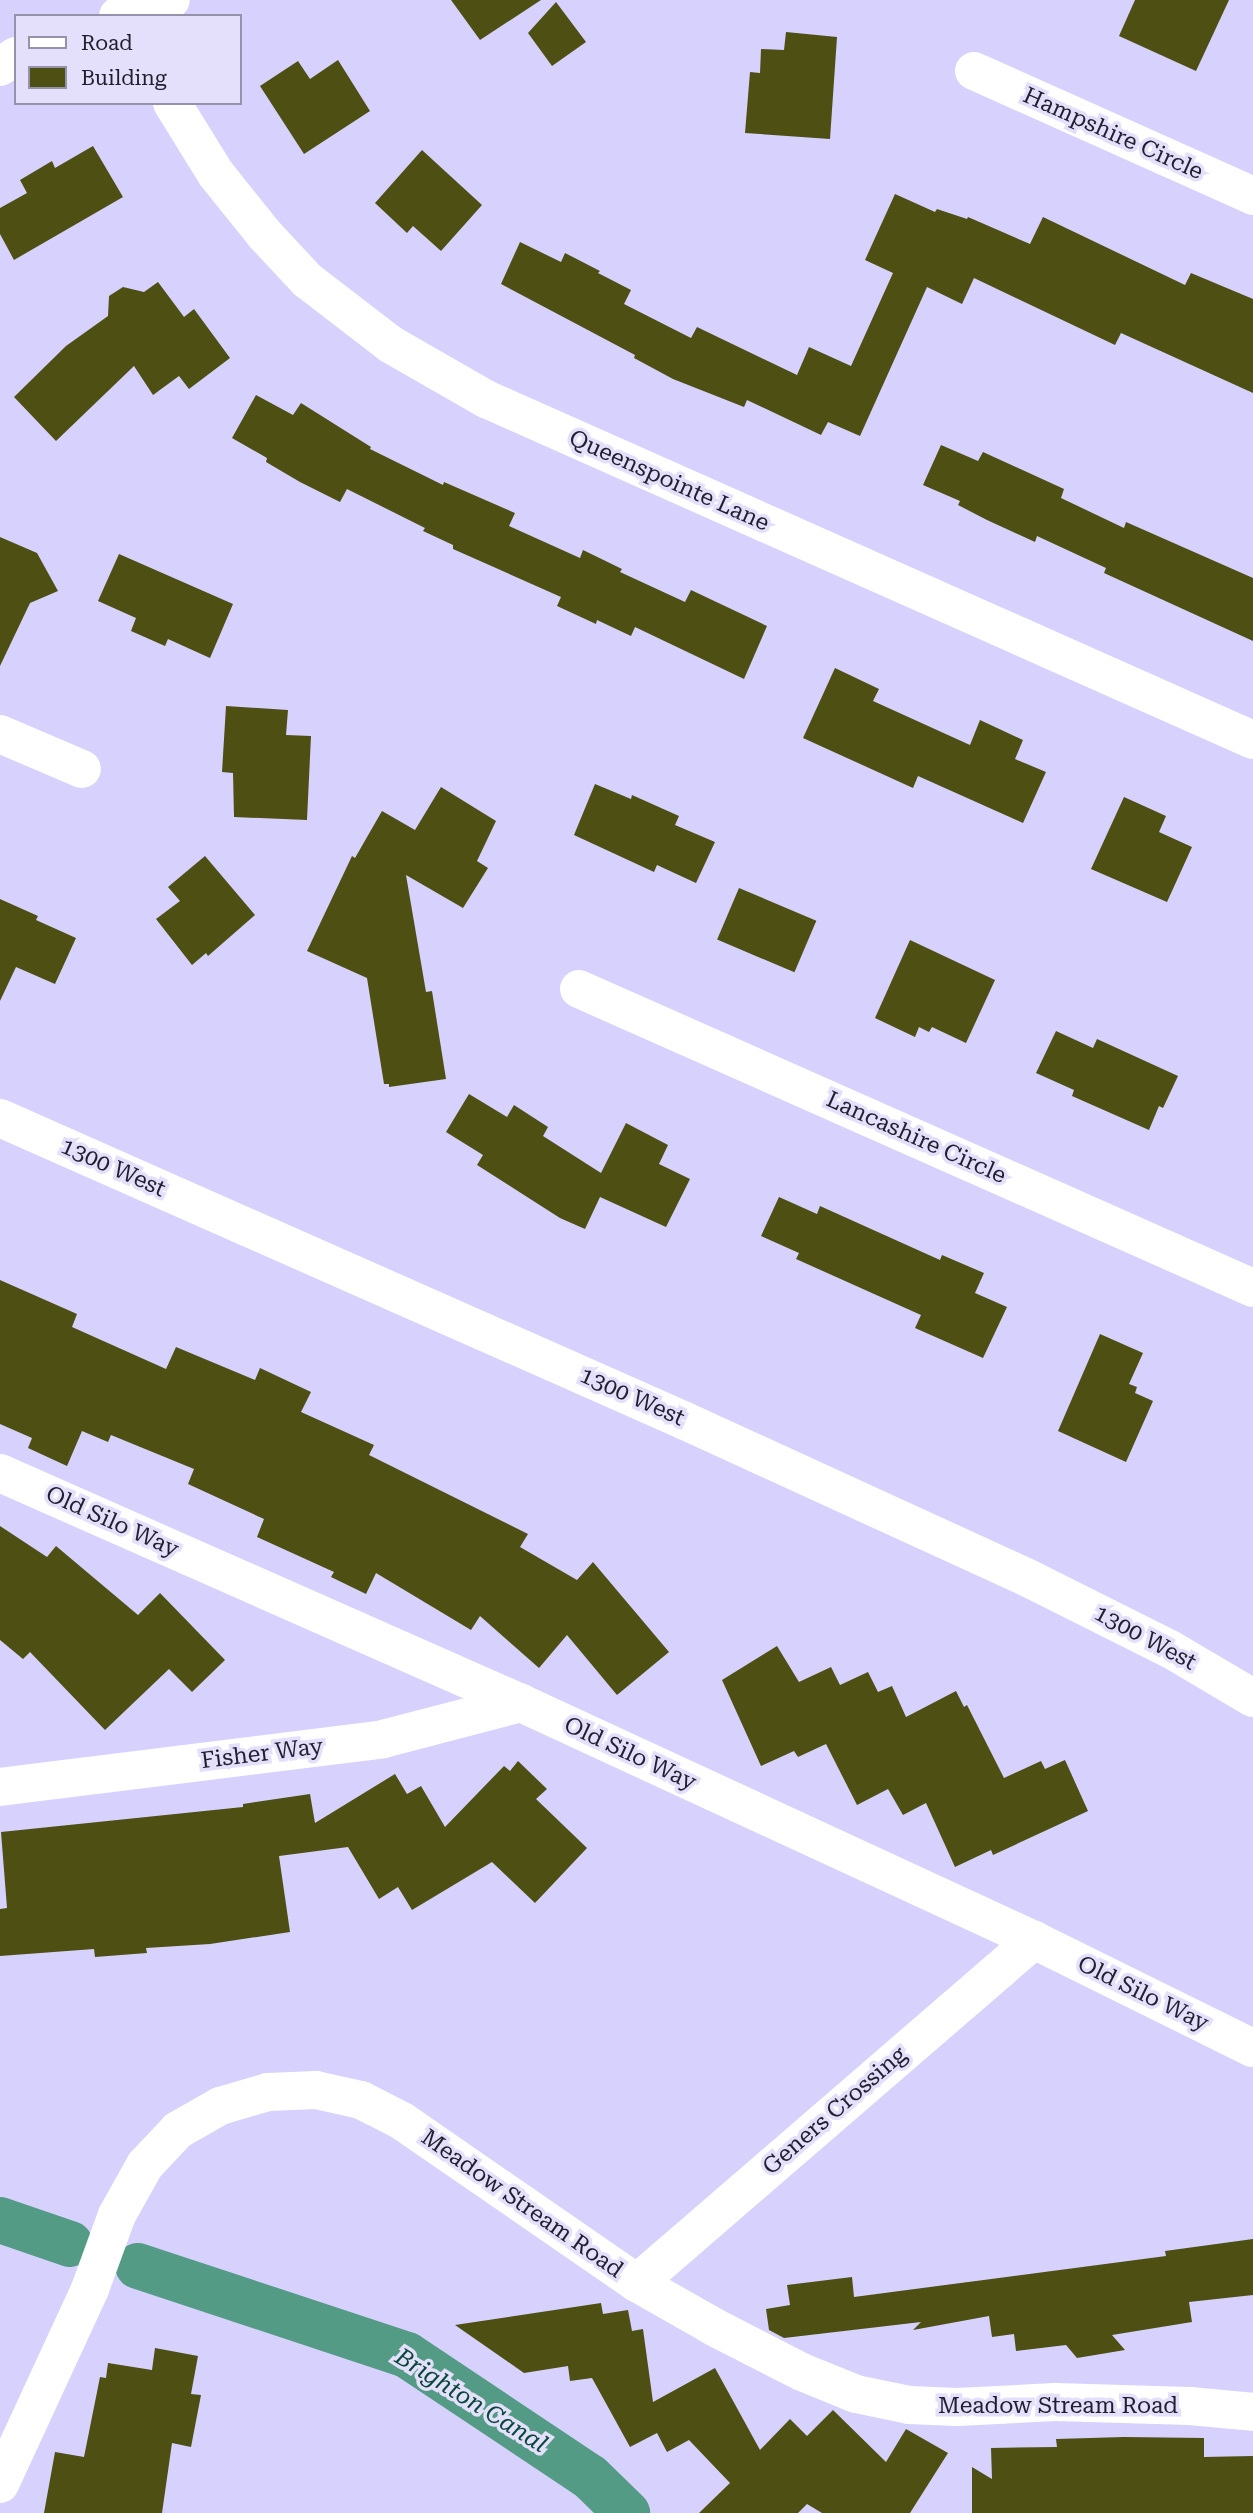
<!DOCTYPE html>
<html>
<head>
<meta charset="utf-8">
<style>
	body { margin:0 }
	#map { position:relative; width:1253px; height:2513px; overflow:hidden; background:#d7d1fd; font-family:"Roboto Serif",serif }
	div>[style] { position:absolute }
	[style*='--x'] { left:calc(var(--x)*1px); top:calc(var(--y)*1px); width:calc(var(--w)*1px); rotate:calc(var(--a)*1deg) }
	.canal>* { height:46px; margin:-23px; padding:0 23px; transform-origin:23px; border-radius:23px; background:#539b85 }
	.building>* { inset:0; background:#4d4f13; transform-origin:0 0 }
	.minor>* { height:38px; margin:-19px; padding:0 19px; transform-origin:19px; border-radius:19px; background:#fff }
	span { translate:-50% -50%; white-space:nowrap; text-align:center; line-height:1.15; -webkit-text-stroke:7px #e4e0fb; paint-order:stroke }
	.street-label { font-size:23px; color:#211e2e }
	.water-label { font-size:24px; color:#084839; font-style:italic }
	.legend { position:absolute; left:14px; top:14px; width:228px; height:91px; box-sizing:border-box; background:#e4e0fb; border:2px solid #9692a9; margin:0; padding:9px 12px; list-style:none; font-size:21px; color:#211e2e }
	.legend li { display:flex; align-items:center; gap:14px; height:35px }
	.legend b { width:35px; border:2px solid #9692a9 }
</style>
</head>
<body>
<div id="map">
	<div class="canal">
		<div style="--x:0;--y:2220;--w:74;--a:18.9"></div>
		<div style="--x:138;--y:2266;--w:283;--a:18.3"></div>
		<div style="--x:407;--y:2355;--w:220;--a:33.7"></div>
		<div style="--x:590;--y:2477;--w:52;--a:44.2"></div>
	</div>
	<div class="building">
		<div style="clip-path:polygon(451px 0,541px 0,480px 40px)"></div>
		<div style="clip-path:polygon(1135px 0,1229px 0,1196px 71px,1119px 36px)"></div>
		<div style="clip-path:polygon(556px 2px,586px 42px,552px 66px,528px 33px)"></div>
		<div style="clip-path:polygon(786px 32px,837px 37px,830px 139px,745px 133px,750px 72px,760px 73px,761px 49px,784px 50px)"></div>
		<div style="clip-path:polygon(338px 60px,370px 111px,304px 154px,260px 86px,298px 61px,310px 79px)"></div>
		<div style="clip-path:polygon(93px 146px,123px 197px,14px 260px,0 234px,0 208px,27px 193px,20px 180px,52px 161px,55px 168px)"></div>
		<div style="clip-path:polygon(422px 150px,482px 205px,441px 251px,413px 226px,407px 233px,375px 203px)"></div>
		<div style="clip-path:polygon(895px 194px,935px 212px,937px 209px,967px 219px,968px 217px,1030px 244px,1043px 217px,1185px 285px,1191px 273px,1253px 299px,1253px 393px,1121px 333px,1115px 345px,974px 278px,962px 304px,927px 287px,860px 436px,828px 422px,821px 435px,747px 400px,744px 407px,673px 379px,634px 358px,635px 355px,501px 284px,520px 242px,561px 262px,565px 253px,600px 271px,598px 273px,631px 290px,624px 304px,691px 338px,697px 327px,797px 375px,809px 347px,851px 366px,893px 273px,865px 260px)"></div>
		<div style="clip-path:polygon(158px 282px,184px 317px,194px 309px,230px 358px,189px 389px,179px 376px,153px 395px,134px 366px,56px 441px,14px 397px,66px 346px,108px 316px,109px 296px,123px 287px,144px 292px)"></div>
		<div style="clip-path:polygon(256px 395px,293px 415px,301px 403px,371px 447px,370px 449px,443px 485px,444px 482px,515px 513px,509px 526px,580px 558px,583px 550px,622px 569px,620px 572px,685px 602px,691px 590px,767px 626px,744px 679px,635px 627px,631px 636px,597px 620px,596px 624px,557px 606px,561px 597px,453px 549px,453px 545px,423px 531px,425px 528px,347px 489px,340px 502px,300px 482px,266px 462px,267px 458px,232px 438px)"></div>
		<div style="clip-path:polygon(941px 445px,978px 461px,983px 452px,1064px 489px,1061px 498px,1124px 528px,1126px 522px,1253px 578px,1253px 641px,1104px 573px,1106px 568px,1037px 536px,1035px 542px,987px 520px,958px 505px,960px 501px,923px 485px)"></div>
		<div style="clip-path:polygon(0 537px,37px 553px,58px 591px,30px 603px,0 666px)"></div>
		<div style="clip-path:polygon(119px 554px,233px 604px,210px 658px,168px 639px,165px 646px,131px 631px,136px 618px,98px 601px)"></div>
		<div style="clip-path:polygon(835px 668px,879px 689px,873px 701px,970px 745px,980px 720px,1023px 740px,1015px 759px,1046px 772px,1023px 823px,918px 776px,913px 788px,803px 738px)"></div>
		<div style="clip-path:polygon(226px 706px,288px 710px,286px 735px,311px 736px,307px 820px,234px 817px,233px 773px,222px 772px)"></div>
		<div style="clip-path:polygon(595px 784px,631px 799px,632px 795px,679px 816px,675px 825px,715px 842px,696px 883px,657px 865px,654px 872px,574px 835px)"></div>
		<div style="clip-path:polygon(441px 787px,496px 821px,477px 861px,488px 868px,463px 908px,406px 875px,426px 992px,432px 991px,446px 1079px,389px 1087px,389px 1084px,384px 1084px,367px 978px,307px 951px,352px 856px,355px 858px,382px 811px,415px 830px)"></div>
		<div style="clip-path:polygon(1124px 797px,1166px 816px,1159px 832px,1192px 847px,1167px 902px,1091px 869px)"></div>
		<div style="clip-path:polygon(205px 856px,255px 915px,208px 956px,206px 953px,192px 965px,156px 919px,180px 901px,168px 887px)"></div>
		<div style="left:739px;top:888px;width:84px;height:56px;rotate:23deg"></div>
		<div style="clip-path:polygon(0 899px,38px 916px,36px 920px,76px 938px,55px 984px,16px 967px,0 1001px)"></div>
		<div style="clip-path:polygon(910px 940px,995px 980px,966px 1043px,932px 1027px,929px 1032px,919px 1027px,915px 1037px,875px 1018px)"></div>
		<div style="clip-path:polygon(1056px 1031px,1093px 1048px,1097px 1039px,1178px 1076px,1163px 1108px,1159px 1106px,1149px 1130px,1072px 1096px,1074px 1090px,1036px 1073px)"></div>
		<div style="clip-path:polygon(469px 1094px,507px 1117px,514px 1105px,548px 1127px,543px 1136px,601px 1173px,626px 1123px,668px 1145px,659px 1164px,690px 1179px,666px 1227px,600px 1197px,585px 1229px,560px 1218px,477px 1165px,483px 1155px,446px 1132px)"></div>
		<div style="clip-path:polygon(779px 1197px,817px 1214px,820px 1206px,940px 1260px,942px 1255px,984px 1273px,975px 1293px,1007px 1307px,983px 1358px,915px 1328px,921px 1315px,796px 1259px,799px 1253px,761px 1236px)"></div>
		<div style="clip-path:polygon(0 1280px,77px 1314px,72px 1327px,166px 1369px,176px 1347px,255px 1380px,260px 1368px,311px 1392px,301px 1412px,374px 1445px,369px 1455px,528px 1534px,520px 1547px,577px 1580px,593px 1562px,669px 1652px,617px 1695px,567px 1635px,539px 1668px,480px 1616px,471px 1630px,376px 1573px,366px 1594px,331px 1577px,334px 1572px,257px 1537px,264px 1519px,188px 1484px,194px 1469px,111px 1435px,108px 1442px,82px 1431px,67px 1466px,28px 1448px,32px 1438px,0 1424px)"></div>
		<div style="clip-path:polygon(1100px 1334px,1143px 1353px,1129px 1384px,1137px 1387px,1135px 1393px,1153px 1401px,1126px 1462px,1058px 1431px)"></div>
		<div style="clip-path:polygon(0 1526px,47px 1557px,56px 1546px,138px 1615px,160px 1593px,225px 1660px,192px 1692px,169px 1669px,105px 1730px,30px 1652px,23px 1659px,0 1640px)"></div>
		<div style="clip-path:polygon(777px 1646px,799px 1682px,831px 1667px,840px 1685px,868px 1672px,878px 1692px,892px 1686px,906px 1717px,956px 1691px,964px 1707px,967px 1705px,1004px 1778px,1041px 1761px,1045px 1769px,1065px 1760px,1088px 1811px,993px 1855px,991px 1850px,955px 1867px,926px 1803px,903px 1815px,888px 1789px,857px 1805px,826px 1744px,798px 1757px,794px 1751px,761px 1766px,722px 1680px)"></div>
		<div style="clip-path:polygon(518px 1761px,547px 1789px,536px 1799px,587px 1848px,535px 1903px,492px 1862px,412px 1910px,398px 1887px,379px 1899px,348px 1847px,279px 1856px,290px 1932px,210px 1944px,146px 1948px,147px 1953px,95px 1957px,94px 1949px,0 1956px,0 1909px,7px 1908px,1px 1832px,243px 1807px,243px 1804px,310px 1794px,315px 1823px,395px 1774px,407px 1794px,421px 1786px,445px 1827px,504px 1766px,510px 1771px)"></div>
		<div style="clip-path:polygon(1253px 2239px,1253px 2295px,1189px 2302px,1192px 2322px,1112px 2335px,1125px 2350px,1077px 2358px,1066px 2345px,1016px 2351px,1014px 2334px,992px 2337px,989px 2316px,913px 2330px,921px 2322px,784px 2338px,769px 2330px,766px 2309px,790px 2305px,787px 2285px,852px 2277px,854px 2297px,1166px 2256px,1165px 2251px)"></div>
		<div style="clip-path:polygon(601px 2303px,603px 2314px,628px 2310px,632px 2331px,643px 2329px,653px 2402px,715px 2368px,760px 2450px,790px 2419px,807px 2436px,833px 2410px,886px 2462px,906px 2429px,948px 2453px,910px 2513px,822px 2513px,807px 2504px,798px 2513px,699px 2513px,730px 2483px,689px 2440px,667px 2452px,657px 2433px,630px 2447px,592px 2378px,570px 2381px,568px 2366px,524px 2373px,455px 2325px)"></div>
		<div style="clip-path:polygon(155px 2348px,198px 2356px,191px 2394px,201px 2395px,191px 2447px,172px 2443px,162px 2513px,44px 2513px,55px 2452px,84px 2457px,100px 2377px,106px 2378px,108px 2363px,152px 2370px)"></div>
		<div style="clip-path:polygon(1124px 2437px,1204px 2438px,1204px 2457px,1253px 2456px,1253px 2513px,972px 2513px,972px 2467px,992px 2479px,991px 2448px,1057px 2447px,1056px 2439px)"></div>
	</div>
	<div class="minor">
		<div style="--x:118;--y:16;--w:55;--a:-16.8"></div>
		<div style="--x:0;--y:67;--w:19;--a:-35"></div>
		<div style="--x:974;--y:71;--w:306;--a:24.1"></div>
		<div style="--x:172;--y:103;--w:84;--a:58.2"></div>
		<div style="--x:216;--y:174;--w:78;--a:51.2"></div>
		<div style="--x:265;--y:235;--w:62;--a:47"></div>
		<div style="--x:307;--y:280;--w:105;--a:37.6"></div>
		<div style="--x:390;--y:344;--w:111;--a:29.8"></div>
		<div style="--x:486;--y:399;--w:839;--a:23.97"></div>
		<div style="--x:0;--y:734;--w:89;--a:23.1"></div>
		<div style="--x:579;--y:989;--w:737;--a:23.92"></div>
		<div style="--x:0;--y:1118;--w:747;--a:23.85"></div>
		<div style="--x:683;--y:1420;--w:379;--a:24.6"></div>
		<div style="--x:1028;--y:1578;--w:159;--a:26.6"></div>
		<div style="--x:1170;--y:1649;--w:96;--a:30.6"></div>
		<div style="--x:0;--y:1473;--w:570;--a:23.82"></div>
		<div style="--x:521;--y:1703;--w:565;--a:24.8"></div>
		<div style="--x:1034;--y:1940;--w:244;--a:26.3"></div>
		<div style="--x:0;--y:1787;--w:386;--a:-7.1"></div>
		<div style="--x:383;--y:1739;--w:143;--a:-14.6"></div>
		<div style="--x:637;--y:2283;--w:525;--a:-40.83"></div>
		<div style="--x:0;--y:2484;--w:215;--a:-65.2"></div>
		<div style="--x:90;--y:2289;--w:79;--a:-70"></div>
		<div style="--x:117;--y:2215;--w:57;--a:-60.8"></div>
		<div style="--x:145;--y:2165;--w:48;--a:-46.7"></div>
		<div style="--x:178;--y:2130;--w:48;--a:-29.7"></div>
		<div style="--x:220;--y:2106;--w:50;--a:-16.3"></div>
		<div style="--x:268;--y:2092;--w:48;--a:-2.4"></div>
		<div style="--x:316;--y:2090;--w:46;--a:12.5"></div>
		<div style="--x:361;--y:2100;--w:46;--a:27.1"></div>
		<div style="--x:402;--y:2121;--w:285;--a:34.6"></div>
		<div style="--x:637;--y:2283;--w:89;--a:29.7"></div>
		<div style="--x:714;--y:2327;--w:99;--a:27.1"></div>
		<div style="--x:802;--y:2372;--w:58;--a:22.2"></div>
		<div style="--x:856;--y:2394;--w:54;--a:11.7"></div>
		<div style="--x:909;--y:2405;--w:48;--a:2.4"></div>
		<div style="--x:957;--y:2407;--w:98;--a:-2.9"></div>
		<div style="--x:1055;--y:2402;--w:135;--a:1.7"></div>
		<div style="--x:1190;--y:2406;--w:63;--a:5.4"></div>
	</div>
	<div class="street-label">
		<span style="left:1113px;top:134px;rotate:24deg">Hampshire Circle</span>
		<span style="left:669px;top:481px;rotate:24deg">Queenspointe Lane</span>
		<span style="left:916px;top:1138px;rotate:24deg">Lancashire Circle</span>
		<span style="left:113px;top:1168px;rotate:24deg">1300 West</span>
		<span style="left:632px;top:1397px;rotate:24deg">1300 West</span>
		<span style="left:112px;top:1522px;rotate:24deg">Old Silo Way</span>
		<span style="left:1145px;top:1638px;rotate:28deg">1300 West</span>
		<span style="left:262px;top:1754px;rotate:-7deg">Fisher Way</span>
		<span style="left:630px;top:1754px;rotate:25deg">Old Silo Way</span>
		<span style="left:1143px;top:1994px;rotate:26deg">Old Silo Way</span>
		<span style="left:835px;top:2111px;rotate:-41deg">Geners Crossing</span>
		<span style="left:522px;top:2204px;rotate:35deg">Meadow Stream Road</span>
		<span style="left:1058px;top:2406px">Meadow Stream Road</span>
	</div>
	<div class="water-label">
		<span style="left:471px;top:2401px;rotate:32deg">Brighton Canal</span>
	</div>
	<ul class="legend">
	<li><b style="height:9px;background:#fff"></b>Road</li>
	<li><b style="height:19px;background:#4d4f13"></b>Building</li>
	</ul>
</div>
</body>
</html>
